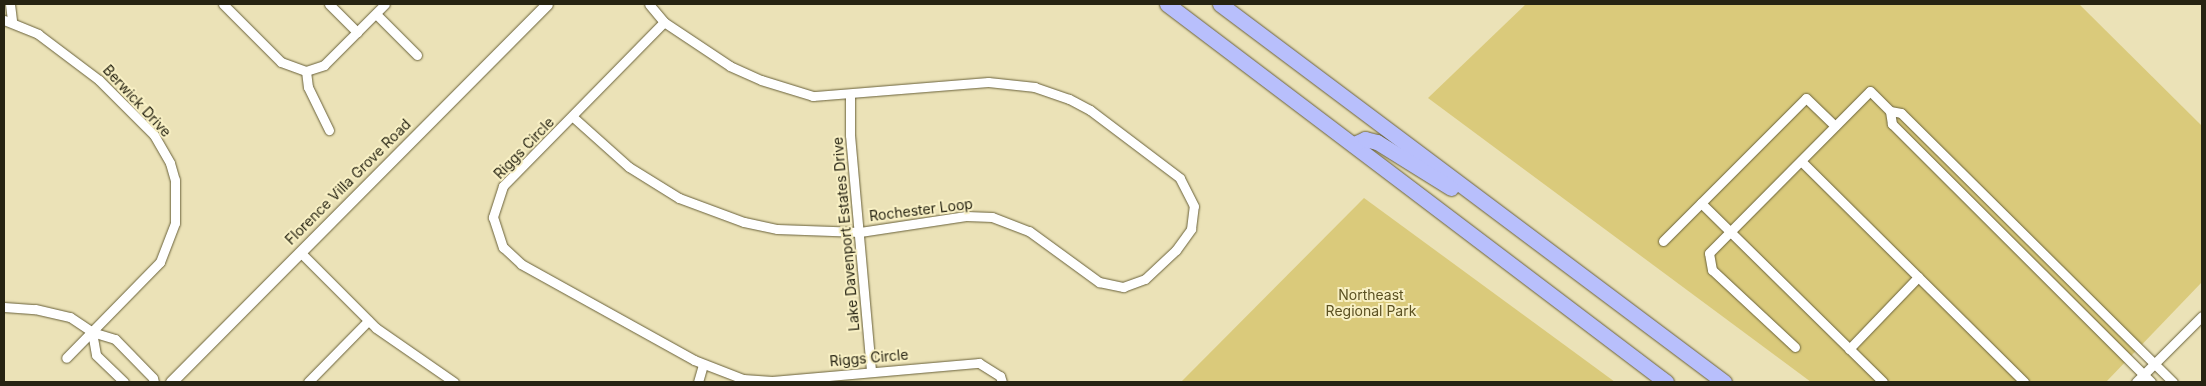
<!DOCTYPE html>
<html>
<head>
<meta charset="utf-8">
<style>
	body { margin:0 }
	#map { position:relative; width:2206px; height:386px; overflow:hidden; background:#ebe2b7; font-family:Inter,sans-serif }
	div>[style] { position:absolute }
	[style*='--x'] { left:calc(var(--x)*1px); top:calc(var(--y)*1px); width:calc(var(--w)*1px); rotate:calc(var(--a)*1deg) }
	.green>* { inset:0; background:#daca7b }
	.roads { filter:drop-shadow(0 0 1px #69613a) drop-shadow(0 0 1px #69613a) }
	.minor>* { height:9px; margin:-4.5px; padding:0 4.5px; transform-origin:4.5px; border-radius:4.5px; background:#fff }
	.tertiary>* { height:11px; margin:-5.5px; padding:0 5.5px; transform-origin:5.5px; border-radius:5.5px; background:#fff }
	.trunk>* { height:15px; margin:-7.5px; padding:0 7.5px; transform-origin:7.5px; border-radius:7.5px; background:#b8bffc }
	span { translate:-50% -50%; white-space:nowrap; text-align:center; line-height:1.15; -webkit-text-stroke:4px #f8f0c4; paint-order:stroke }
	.street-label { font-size:14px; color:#262312 }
	.park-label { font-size:14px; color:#5b5122 }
	.frame { position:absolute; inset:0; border:5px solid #262312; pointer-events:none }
</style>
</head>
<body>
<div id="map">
	<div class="green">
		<div style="clip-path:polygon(1526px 4px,2079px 4px,2202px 126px,2202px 282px,2106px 382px,1811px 382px,1428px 98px)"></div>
		<div style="clip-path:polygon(1364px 198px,1615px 382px,1181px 382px)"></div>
	</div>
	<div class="roads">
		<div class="minor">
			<div style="--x:10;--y:4;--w:17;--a:83"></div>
			<div style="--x:223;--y:4;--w:82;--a:45"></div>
			<div style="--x:281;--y:62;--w:27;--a:20"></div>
			<div style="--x:306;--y:71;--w:19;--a:-18"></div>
			<div style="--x:324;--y:65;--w:86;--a:-45"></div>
			<div style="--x:329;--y:4;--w:40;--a:45"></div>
			<div style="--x:376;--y:14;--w:58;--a:45"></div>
			<div style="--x:4;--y:20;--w:37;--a:22"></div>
			<div style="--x:38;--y:34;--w:76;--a:37"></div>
			<div style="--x:99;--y:80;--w:78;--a:45"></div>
			<div style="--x:154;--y:135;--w:32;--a:60"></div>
			<div style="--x:170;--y:163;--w:18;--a:74"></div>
			<div style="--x:175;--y:180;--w:43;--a:90"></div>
			<div style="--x:175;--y:223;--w:42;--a:111"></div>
			<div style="--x:160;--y:262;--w:134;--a:134.4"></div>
			<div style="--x:664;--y:22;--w:230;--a:134.5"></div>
			<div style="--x:503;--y:186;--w:33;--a:108"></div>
			<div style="--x:493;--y:217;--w:32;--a:72"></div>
			<div style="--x:503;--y:247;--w:25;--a:43"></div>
			<div style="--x:521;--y:264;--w:198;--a:29"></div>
			<div style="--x:694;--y:360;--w:53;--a:21.2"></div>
			<div style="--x:743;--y:379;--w:29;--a:4"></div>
			<div style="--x:772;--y:381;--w:208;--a:-5"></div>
			<div style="--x:979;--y:363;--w:25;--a:32"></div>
			<div style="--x:1000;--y:376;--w:6;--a:72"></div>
			<div style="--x:306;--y:71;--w:16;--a:83"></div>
			<div style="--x:308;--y:87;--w:48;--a:64"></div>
			<div style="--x:850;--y:94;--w:41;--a:90"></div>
			<div style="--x:850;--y:135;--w:237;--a:84.9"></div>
			<div style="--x:573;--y:117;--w:75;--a:41.8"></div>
			<div style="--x:629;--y:167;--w:59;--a:31.8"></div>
			<div style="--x:679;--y:198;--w:69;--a:20.3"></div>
			<div style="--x:744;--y:222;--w:34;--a:12"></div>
			<div style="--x:777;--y:229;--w:83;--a:2.1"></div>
			<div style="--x:860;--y:232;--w:107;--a:-8.6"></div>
			<div style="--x:966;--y:216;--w:26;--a:2"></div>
			<div style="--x:992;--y:217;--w:40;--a:21"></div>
			<div style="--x:1029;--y:231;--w:87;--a:36.1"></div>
			<div style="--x:1099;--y:282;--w:25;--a:12"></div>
			<div style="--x:1123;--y:287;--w:23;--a:-20"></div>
			<div style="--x:1145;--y:279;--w:42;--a:-43.1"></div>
			<div style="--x:1176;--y:250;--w:26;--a:-54"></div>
			<div style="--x:1191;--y:229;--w:23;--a:-83"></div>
			<div style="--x:1194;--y:206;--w:31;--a:-117"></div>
			<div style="--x:1180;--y:178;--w:113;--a:-142.9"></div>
			<div style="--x:1090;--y:110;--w:24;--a:-152"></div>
			<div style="--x:1069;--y:99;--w:36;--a:-161"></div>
			<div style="--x:1035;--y:87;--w:47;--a:-173.9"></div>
			<div style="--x:988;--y:82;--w:176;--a:175.4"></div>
			<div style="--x:813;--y:96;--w:54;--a:-162.9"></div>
			<div style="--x:761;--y:80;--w:34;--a:-156"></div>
			<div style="--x:730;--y:66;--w:79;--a:-146.3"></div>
			<div style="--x:664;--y:22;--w:23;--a:-130"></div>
			<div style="--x:1801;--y:161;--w:314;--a:44.7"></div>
			<div style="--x:1701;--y:203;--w:255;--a:44.5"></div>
			<div style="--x:1663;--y:241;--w:202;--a:-45"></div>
			<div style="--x:1806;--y:98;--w:40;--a:44"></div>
			<div style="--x:300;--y:252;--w:107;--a:45"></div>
			<div style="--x:376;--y:328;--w:95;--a:34.7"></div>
			<div style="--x:4;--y:307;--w:31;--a:4"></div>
			<div style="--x:35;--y:309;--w:36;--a:13"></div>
			<div style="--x:70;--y:317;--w:27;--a:34"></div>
			<div style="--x:92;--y:332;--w:24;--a:17"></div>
			<div style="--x:115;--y:339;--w:54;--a:45.7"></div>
			<div style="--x:153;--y:378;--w:4;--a:76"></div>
			<div style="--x:92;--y:332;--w:23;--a:80"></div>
			<div style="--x:96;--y:355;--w:39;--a:44"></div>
			<div style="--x:1795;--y:347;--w:113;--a:-137.1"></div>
			<div style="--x:1712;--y:270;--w:17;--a:-100"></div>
			<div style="--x:1709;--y:253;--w:228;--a:-45.2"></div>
			<div style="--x:1870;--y:91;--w:28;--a:45"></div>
			<div style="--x:1849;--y:349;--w:100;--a:-46.2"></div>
			<div style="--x:308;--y:382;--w:86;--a:-45.5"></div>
			<div style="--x:698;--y:382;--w:18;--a:-74"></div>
			<div style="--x:2136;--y:382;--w:93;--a:-45"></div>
			<div style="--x:2151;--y:382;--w:366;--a:-135.1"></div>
			<div style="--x:1892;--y:124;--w:13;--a:-99"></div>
			<div style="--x:1890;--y:111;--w:11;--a:10"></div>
			<div style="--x:1901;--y:113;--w:383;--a:44.7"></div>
		</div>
		<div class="tertiary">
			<div style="--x:171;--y:382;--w:533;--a:-45.15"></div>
		</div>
		<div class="trunk">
			<div style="--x:1167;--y:4;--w:626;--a:37.14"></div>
			<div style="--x:1220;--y:4;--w:630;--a:36.87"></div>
			<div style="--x:1354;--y:144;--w:12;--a:-24"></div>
			<div style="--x:1365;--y:139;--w:12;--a:14"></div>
			<div style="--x:1377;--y:142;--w:87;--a:31.9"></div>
		</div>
	</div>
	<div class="street-label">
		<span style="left:137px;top:101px;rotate:47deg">Berwick Drive</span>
		<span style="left:524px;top:148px;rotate:-46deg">Riggs Circle</span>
		<span style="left:348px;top:182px;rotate:-45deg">Florence Villa Grove Road</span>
		<span style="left:921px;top:210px;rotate:-7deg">Rochester Loop</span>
		<span style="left:846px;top:234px;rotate:-95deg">Lake Davenport Estates Drive</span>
		<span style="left:869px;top:358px;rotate:-5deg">Riggs Circle</span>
	</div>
	<div class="park-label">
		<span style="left:1371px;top:303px">Northeast<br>Regional Park</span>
	</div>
	<div class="frame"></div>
</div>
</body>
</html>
